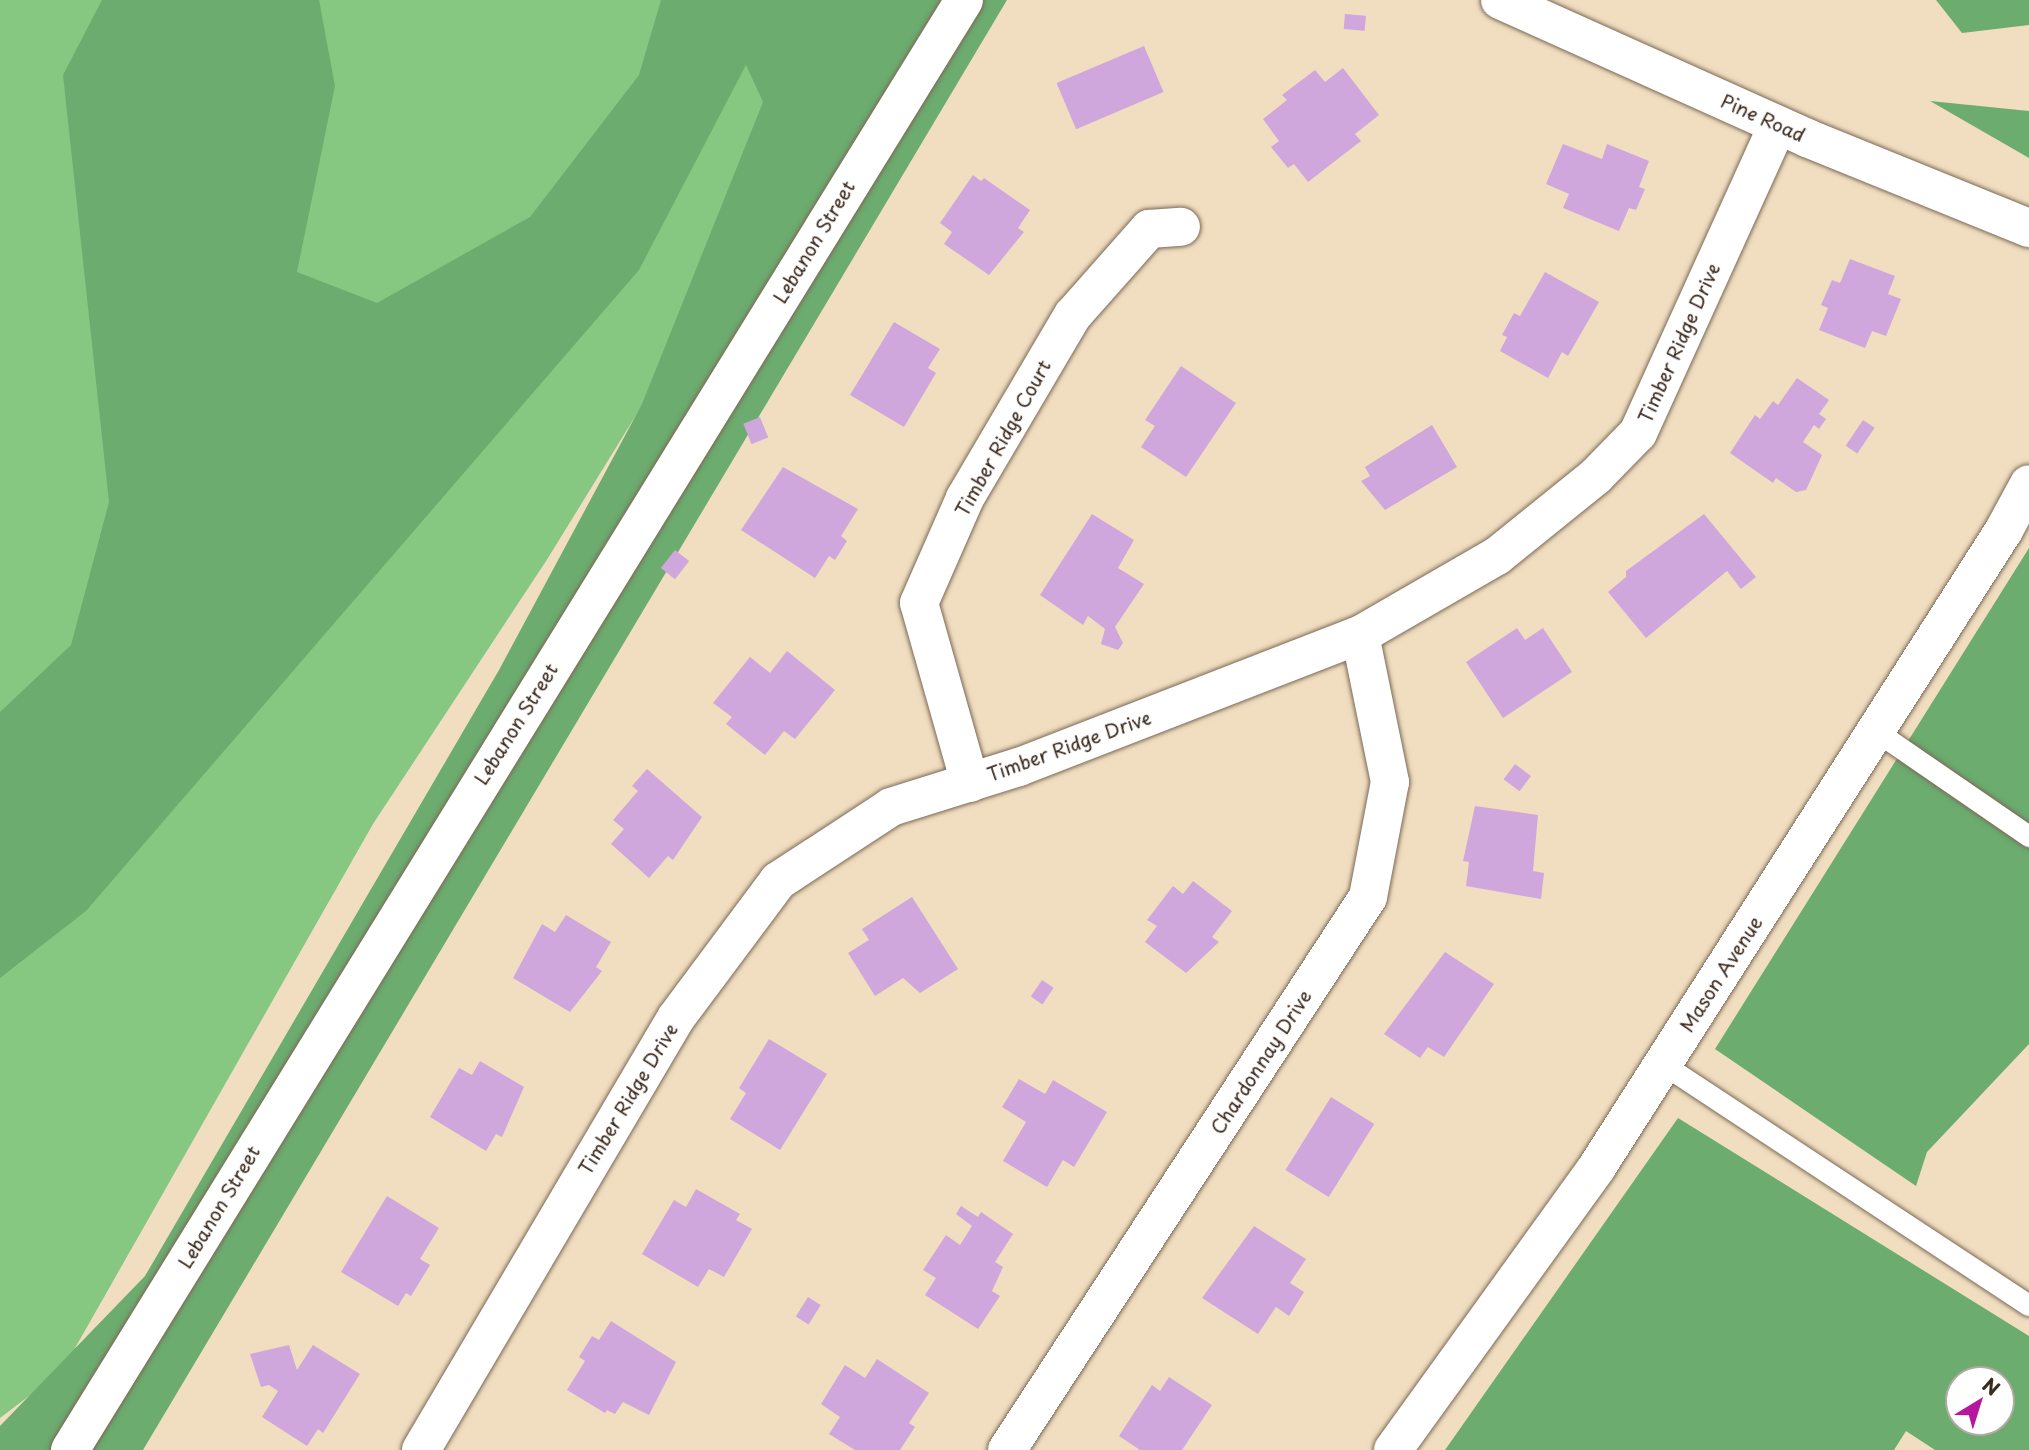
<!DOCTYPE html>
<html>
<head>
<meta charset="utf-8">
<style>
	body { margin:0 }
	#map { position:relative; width:2029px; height:1450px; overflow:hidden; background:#f1dec0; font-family:"Playpen Sans",sans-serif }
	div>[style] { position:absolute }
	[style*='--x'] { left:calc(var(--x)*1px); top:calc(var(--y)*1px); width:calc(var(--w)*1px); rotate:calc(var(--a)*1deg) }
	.green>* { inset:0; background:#86c881 }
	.forest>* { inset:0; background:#6cac6f }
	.building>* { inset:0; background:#cfa7dc; transform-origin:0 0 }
	.roads { filter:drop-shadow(0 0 2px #7b6957) drop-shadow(0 0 2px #7b6957) }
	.service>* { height:21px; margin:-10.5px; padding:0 10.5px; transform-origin:10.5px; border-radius:10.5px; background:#fff }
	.minor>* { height:38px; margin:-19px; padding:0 19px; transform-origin:19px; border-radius:19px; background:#fff }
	span { translate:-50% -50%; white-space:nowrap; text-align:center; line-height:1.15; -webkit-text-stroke:6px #fff; paint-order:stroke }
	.street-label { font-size:19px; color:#3b2a1e }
	.north { position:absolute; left:1945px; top:1366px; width:70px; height:70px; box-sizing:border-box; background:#fff; border:2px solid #b1aaa5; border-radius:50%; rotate:38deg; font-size:19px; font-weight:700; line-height:28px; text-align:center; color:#3b2a1e }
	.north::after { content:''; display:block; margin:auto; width:24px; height:32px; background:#b5179e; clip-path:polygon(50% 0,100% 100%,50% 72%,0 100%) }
</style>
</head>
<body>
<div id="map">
	<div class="green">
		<div style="clip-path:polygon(0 0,838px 0,771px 196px,548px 558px,373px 824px,62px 1371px,0 1418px)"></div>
	</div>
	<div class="forest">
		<div style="clip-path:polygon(102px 0,319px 0,335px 86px,297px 272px,377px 303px,530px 217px,639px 75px,661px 0,1007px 0,143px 1450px,0 1450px,0 1426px,145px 1276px,499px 670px,642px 404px,763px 102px,746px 65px,639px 270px,86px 911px,0 978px,0 712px,71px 645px,109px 502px,63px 75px)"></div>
		<div style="clip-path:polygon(1936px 0,2029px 0,2029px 25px,1962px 33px)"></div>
		<div style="clip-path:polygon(1930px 101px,2029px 111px,2029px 158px)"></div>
		<div style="clip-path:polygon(2029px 548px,2029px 1044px,1927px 1152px,1916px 1186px,1715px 1049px)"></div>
		<div style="clip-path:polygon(evenodd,1678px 1118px,2029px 1336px,2029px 1450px,1935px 1450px,1906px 1431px,1894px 1450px,1445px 1450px,1678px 1118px,1959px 1380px,2001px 1380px,2001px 1422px,1959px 1422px,1959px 1380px)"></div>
	</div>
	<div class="building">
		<div style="left:1345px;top:14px;width:21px;height:15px;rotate:5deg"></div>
		<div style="left:1144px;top:46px;width:50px;height:95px;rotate:67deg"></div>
		<div style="clip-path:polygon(1343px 68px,1379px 115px,1355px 134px,1361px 141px,1308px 182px,1294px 164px,1288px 168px,1271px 147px,1279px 141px,1263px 119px,1287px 100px,1282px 95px,1315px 70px,1325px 82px)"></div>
		<div style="clip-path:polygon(1563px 144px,1602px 159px,1607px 144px,1649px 161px,1639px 187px,1645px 189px,1636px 210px,1629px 208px,1619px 231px,1563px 208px,1569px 194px,1546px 184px)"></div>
		<div style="clip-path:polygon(973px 175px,981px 181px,984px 178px,1030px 210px,1018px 228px,1024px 232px,989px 275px,944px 244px,952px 232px,940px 223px)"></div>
		<div style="clip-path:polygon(1850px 259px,1895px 276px,1888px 294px,1901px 299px,1886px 336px,1872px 331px,1865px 348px,1819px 330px,1828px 308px,1821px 305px,1832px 280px,1840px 283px)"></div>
		<div style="clip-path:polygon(1545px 272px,1599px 302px,1568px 356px,1562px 352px,1548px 378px,1500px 351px,1507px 337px,1502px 335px,1514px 313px,1520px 316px)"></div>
		<div style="clip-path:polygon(894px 322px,940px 349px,928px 368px,936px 373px,904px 427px,850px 395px)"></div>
		<div style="clip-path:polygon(1181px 366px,1236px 403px,1186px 477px,1141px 447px,1155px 426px,1145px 420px)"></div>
		<div style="clip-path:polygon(1797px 378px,1829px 400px,1819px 414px,1826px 419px,1819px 429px,1814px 425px,1803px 442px,1822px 455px,1806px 490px,1796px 492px,1776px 478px,1773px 483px,1730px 453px,1755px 415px,1760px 419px,1773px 401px,1778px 405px)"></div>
		<div style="left:760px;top:417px;width:22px;height:18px;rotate:68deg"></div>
		<div style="left:1863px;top:420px;width:14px;height:31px;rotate:34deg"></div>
		<div style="clip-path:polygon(1432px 425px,1457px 467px,1385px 510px,1361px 481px,1370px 476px,1365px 467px)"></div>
		<div style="clip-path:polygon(783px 467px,858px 509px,841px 536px,847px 541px,835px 560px,829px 556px,815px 578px,741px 530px)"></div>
		<div style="clip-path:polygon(1092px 514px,1134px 540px,1118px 568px,1144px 584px,1115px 627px,1123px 643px,1118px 650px,1101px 644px,1105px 629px,1088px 616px,1083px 625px,1040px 595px)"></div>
		<div style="clip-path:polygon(1704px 514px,1756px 577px,1741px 589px,1727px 571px,1646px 638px,1608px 592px,1626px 577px,1626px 571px)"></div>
		<div style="left:675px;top:550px;width:18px;height:23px;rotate:38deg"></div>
		<div style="clip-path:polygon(1517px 628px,1525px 640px,1543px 628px,1572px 672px,1503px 718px,1466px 662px)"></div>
		<div style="clip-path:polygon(787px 651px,835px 690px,795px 739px,784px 731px,765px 755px,726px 724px,732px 717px,713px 703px,750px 657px,770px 673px)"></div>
		<div style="left:1515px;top:764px;width:20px;height:19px;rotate:37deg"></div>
		<div style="clip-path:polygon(647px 769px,702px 817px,673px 860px,668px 856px,649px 878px,611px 844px,624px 829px,613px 820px,638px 791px,632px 786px)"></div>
		<div style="clip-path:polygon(1475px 806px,1538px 815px,1533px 871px,1544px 873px,1541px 899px,1466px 886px,1469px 862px,1463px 861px)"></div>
		<div style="clip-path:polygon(1193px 881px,1232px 911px,1212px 937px,1219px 942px,1186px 973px,1145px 942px,1157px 926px,1147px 920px,1173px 886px,1183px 894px)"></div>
		<div style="clip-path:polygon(912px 897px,958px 969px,920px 993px,903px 978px,875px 996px,848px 953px,869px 940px,862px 929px)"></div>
		<div style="clip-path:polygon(566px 915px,611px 942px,596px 967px,602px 971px,570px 1012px,513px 978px,542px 924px,555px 932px)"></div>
		<div style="clip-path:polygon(1445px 952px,1494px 984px,1444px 1057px,1428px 1047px,1420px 1058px,1384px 1034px)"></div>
		<div style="left:1042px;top:980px;width:14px;height:20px;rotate:34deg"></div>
		<div style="clip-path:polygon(769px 1039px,827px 1074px,780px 1150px,730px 1119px,746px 1093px,739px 1088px)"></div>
		<div style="clip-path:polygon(480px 1061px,524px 1087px,502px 1137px,496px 1134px,486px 1151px,430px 1117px,459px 1068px,472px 1075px)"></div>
		<div style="clip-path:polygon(1019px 1079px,1045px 1094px,1053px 1080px,1107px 1112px,1074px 1167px,1063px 1160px,1047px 1187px,1003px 1161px,1026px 1122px,1002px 1107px)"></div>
		<div style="left:1331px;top:1097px;width:51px;height:86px;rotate:32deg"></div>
		<div style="clip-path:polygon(696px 1189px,740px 1214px,736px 1220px,752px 1229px,724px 1277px,709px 1269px,698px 1287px,642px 1254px,674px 1200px,686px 1207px)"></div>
		<div style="clip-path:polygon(387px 1196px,439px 1228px,420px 1259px,430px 1265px,411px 1296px,406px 1293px,398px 1306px,341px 1272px)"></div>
		<div style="clip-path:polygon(961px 1206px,978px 1217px,981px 1212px,1013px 1234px,995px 1262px,1003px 1267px,992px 1291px,1000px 1296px,978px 1329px,925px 1295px,936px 1278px,923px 1270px,946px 1235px,960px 1245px,972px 1226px,956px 1214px)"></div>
		<div style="clip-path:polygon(1254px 1226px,1306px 1259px,1290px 1283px,1304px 1292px,1289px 1316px,1276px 1307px,1258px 1334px,1202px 1298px)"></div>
		<div style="left:808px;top:1297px;width:15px;height:23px;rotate:32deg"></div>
		<div style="clip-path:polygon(611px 1321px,676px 1362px,649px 1415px,623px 1402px,615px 1414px,607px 1410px,605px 1413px,567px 1390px,585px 1361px,579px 1357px,592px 1336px,599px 1340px)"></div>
		<div style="clip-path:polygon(289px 1345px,297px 1370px,313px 1345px,360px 1374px,323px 1433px,318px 1429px,307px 1446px,262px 1417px,278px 1391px,269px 1385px,261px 1387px,250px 1354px)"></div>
		<div style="clip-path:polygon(877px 1359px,929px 1393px,909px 1423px,915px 1427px,900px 1450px,855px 1450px,829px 1434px,840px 1417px,821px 1404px,845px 1365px,865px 1378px)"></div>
		<div style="clip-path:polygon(1169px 1377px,1212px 1405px,1182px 1450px,1140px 1450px,1119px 1436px,1152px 1385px,1160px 1391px)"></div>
	</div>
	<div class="roads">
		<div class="service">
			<div style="--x:1876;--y:731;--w:186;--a:34.5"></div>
			<div style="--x:1663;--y:1064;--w:438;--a:33.4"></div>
		</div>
		<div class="minor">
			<div style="--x:1500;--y:0;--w:337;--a:24.2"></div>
			<div style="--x:1807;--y:138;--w:240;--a:22.1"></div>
			<div style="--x:970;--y:783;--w:187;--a:-105.8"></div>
			<div style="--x:919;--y:603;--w:115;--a:-66.3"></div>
			<div style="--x:965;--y:498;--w:212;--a:-59.5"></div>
			<div style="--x:1073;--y:315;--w:115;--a:-48.5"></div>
			<div style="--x:1149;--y:229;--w:32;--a:-4"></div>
			<div style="--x:70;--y:1450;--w:1703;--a:-58.34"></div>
			<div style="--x:421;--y:1450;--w:502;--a:-59.45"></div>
			<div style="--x:676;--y:1018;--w:171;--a:-53.3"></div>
			<div style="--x:778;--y:881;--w:135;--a:-33.2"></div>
			<div style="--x:891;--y:807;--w:134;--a:-17.4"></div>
			<div style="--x:1019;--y:767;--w:366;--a:-21.2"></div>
			<div style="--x:1360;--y:635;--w:158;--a:-30"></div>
			<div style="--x:1497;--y:556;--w:127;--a:-38.9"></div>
			<div style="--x:1596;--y:476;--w:60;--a:-45.7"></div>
			<div style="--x:1638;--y:433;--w:338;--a:-65.6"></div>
			<div style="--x:1007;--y:1450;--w:660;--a:-56.86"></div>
			<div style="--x:1368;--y:897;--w:117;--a:-79.2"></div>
			<div style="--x:1390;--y:782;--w:150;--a:-101.5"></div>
			<div style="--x:1393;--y:1450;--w:349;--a:-54.2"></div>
			<div style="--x:1597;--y:1167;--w:756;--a:-57.42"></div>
			<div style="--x:2004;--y:530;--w:52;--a:-61.5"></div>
		</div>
	</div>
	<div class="street-label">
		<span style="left:1763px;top:118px;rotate:24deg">Pine Road</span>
		<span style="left:814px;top:242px;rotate:-59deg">Lebanon Street</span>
		<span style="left:1679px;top:343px;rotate:-66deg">Timber Ridge Drive</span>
		<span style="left:1003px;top:438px;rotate:-61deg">Timber Ridge Court</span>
		<span style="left:516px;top:724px;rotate:-58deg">Lebanon Street</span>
		<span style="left:1069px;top:746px;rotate:-20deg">Timber Ridge Drive</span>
		<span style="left:1721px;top:974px;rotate:-57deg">Mason Avenue</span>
		<span style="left:1261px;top:1062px;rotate:-57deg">Chardonnay Drive</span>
		<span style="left:628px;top:1099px;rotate:-59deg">Timber Ridge Drive</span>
		<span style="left:219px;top:1207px;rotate:-59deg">Lebanon Street</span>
	</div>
	<div class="north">N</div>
</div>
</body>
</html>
